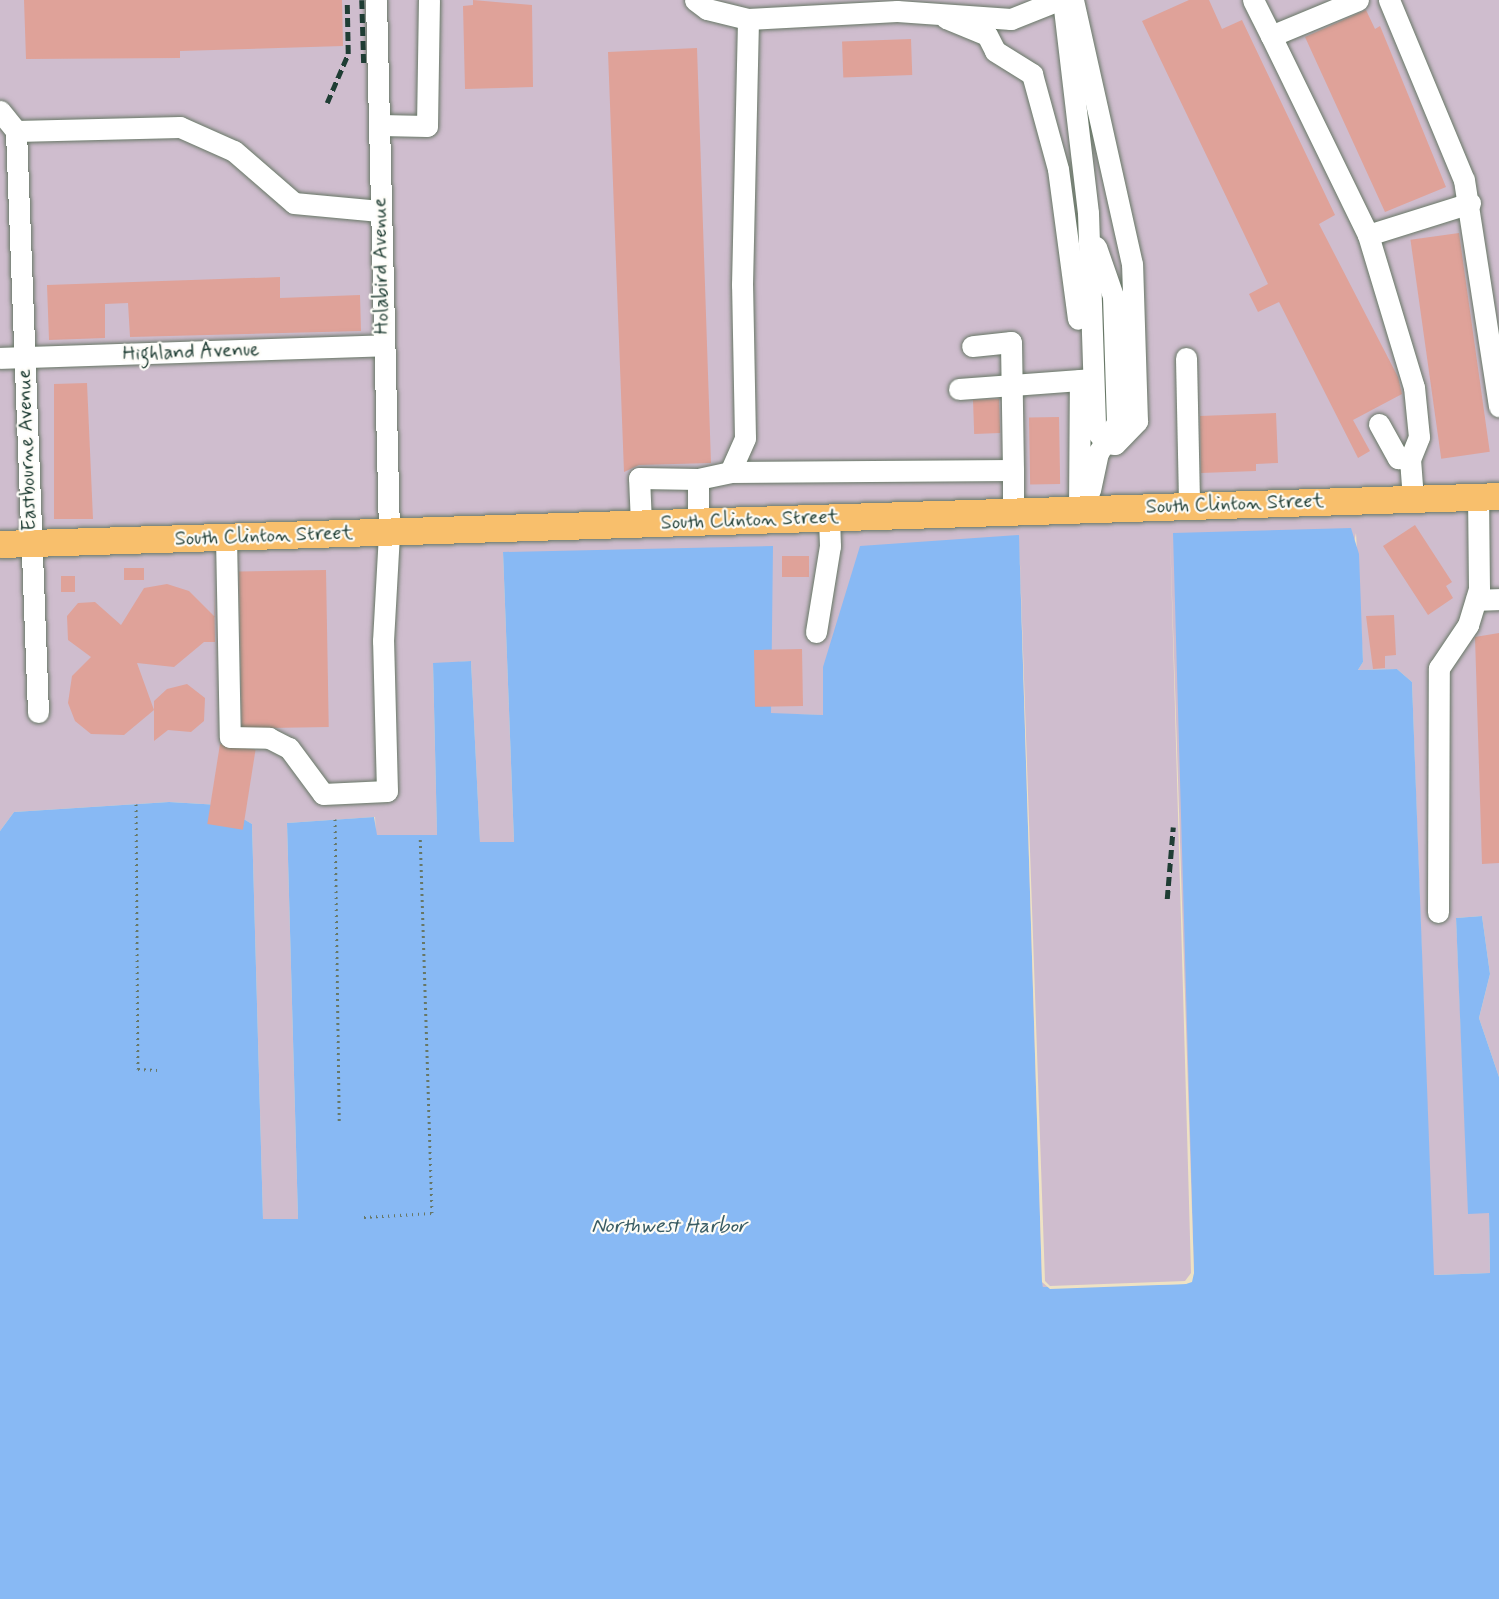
<!DOCTYPE html>
<html>
<head>
<meta charset="utf-8">
<style>
	body { margin:0 }
	#map { position:relative; width:1499px; height:1599px; overflow:hidden; background:#eee2c4; font-family:Mynerve,sans-serif }
	div>[style] { position:absolute }
	[style*='--x'] { left:calc(var(--x)*1px); top:calc(var(--y)*1px); width:calc(var(--w)*1px); rotate:calc(var(--a)*1deg) }
	.industrial>* { inset:0; background:#cfbdce }
	.water>* { inset:0; background:#88b9f4 }
	.pier>* { inset:0; background:#eee2c4 }
	.building>* { inset:0; background:#dfa299; transform-origin:0 0 }
	.path>* { height:3px; margin-top:-1.5px; transform-origin:0; background:repeating-linear-gradient(90deg,#677766 0 1.5px,transparent 0 6px) }
	.roads { filter:drop-shadow(0 0 2px #677766) drop-shadow(0 0 2px #677766) }
	.minor>* { height:21px; margin:-10.5px; padding:0 10.5px; transform-origin:10.5px; border-radius:10.5px; background:#fff }
	.major>* { height:27px; margin:-13.5px; padding:0 13.5px; transform-origin:13.5px; border-radius:13.5px; background:#f8bf6c }
	.rail>* { height:4.5px; margin-top:-2.25px; transform-origin:0; background:repeating-linear-gradient(90deg,#1f3d34 0 9px,transparent 0 13.5px) }
	span { translate:-50% -50%; white-space:nowrap; text-align:center; line-height:1.15; -webkit-text-stroke:4.5px #fdfcf7; paint-order:stroke }
	.street-label { font-size:20px; color:#1f3d34 }
	.water-label { font-size:21px; color:#395c64; font-style:italic }
</style>
</head>
<body>
<div id="map">
	<div class="industrial">
		<div style="clip-path:polygon(0 0,1499px 0,1499px 1077px,1479px 1018px,1490px 974px,1482px 916px,1456px 918px,1469px 1213px,1489px 1213px,1490px 1273px,1433px 1275px,1412px 682px,1397px 669px,1358px 670px,1363px 662px,1356px 533px,1192px 1282px,1043px 1287px,823px 667px,823px 715px,771px 714px,503px 552px,514px 842px,480px 843px,471px 661px,433px 664px,437px 835px,376px 835px,375px 817px,287px 823px,298px 1219px,263px 1219px,252px 824px,220px 805px,169px 802px,14px 812px,0 831px)"></div>
	</div>
	<div class="water">
		<div style="clip-path:polygon(1351px 528px,1359px 554px,1363px 662px,1358px 670px,1397px 669px,1412px 682px,1434px 1275px,1490px 1273px,1489px 1213px,1468px 1214px,1456px 918px,1482px 916px,1490px 974px,1479px 1018px,1499px 1077px,1499px 1599px,0 1599px,0 831px,14px 812px,169px 802px,220px 805px,252px 824px,263px 1219px,298px 1219px,287px 823px,374px 817px,377px 835px,437px 835px,433px 663px,471px 661px,480px 842px,514px 842px,503px 552px,773px 546px,771px 713px,823px 715px,823px 667px,860px 546px,1019px 535px,1042px 1282px,1043px 1287px,1186px 1284px,1194px 1273px,1173px 533px)"></div>
	</div>
	<div class="pier">
		<div style="clip-path:polygon(1170px 533px,1194px 1273px,1192px 1282px,1186px 1284px,1050px 1289px,1042px 1282px,1019px 535px,1045px 1281px,1050px 1286px,1185px 1281px,1191px 1273px)"></div>
	</div>
	<div class="building">
		<div style="clip-path:polygon(24px 0,342px 0,343px 46px,180px 51px,180px 58px,26px 59px)"></div>
		<div style="clip-path:polygon(473px 0,532px 5px,533px 87px,465px 89px,463px 6px,473px 5px)"></div>
		<div style="clip-path:polygon(1189px 0,1209px 0,1222px 29px,1242px 20px,1335px 215px,1319px 224px,1398px 377px,1402px 394px,1353px 420px,1370px 451px,1358px 458px,1279px 302px,1258px 312px,1249px 294px,1268px 284px,1142px 21px)"></div>
		<div style="clip-path:polygon(1366px 10px,1375px 29px,1380px 26px,1446px 187px,1385px 212px,1305px 37px)"></div>
		<div style="left:911px;top:39px;width:36px;height:69px;rotate:88deg"></div>
		<div style="clip-path:polygon(697px 48px,711px 463px,639px 465px,624px 472px,608px 52px)"></div>
		<div style="left:1459px;top:233px;width:221px;height:49px;rotate:82deg"></div>
		<div style="clip-path:polygon(280px 277px,280px 298px,360px 295px,361px 331px,130px 337px,128px 303px,105px 304px,105px 338px,49px 340px,47px 285px)"></div>
		<div style="clip-path:polygon(87px 383px,93px 519px,54px 519px,54px 384px)"></div>
		<div style="left:999px;top:399px;width:34px;height:26px;rotate:88deg"></div>
		<div style="clip-path:polygon(1276px 413px,1278px 463px,1256px 464px,1256px 471px,1201px 473px,1200px 416px)"></div>
		<div style="left:1059px;top:417px;width:67px;height:30px;rotate:89deg"></div>
		<div style="clip-path:polygon(1415px 525px,1452px 582px,1446px 586px,1453px 598px,1428px 615px,1383px 546px)"></div>
		<div style="left:782px;top:556px;width:27px;height:21px"></div>
		<div style="left:124px;top:568px;width:20px;height:12px"></div>
		<div style="left:326px;top:570px;width:157px;height:87px;rotate:89deg"></div>
		<div style="left:75px;top:576px;width:16px;height:14px;rotate:90deg"></div>
		<div style="clip-path:polygon(167px 584px,189px 591px,215px 617px,214px 588px,215px 642px,204px 642px,174px 667px,137px 663px,154px 710px,154px 701px,167px 689px,187px 684px,205px 698px,204px 721px,191px 732px,168px 730px,154px 741px,154px 710px,124px 735px,91px 734px,75px 721px,68px 703px,72px 676px,91px 657px,68px 640px,67px 616px,78px 603px,95px 602px,121px 625px,144px 588px)"></div>
		<div style="clip-path:polygon(1394px 615px,1396px 655px,1385px 656px,1385px 668px,1373px 669px,1366px 616px)"></div>
		<div style="clip-path:polygon(1499px 633px,1499px 863px,1482px 864px,1475px 637px)"></div>
		<div style="left:802px;top:649px;width:57px;height:48px;rotate:89deg"></div>
		<div style="left:220px;top:744px;width:36px;height:81px;rotate:9deg"></div>
	</div>
	<div class="path">
		<div style="--x:136;--y:804;--w:265;--a:89.6"></div>
		<div style="--x:138;--y:1069;--w:19;--a:3"></div>
		<div style="--x:335;--y:819;--w:304;--a:89.2"></div>
		<div style="--x:364;--y:1217;--w:68;--a:-3.4"></div>
		<div style="--x:432;--y:1213;--w:377;--a:-91.8"></div>
	</div>
	<div class="roads">
		<div class="minor">
			<div style="--x:695;--y:0;--w:15;--a:37"></div>
			<div style="--x:707;--y:9;--w:42;--a:13.7"></div>
			<div style="--x:748;--y:19;--w:149;--a:-3.1"></div>
			<div style="--x:897;--y:11;--w:114;--a:4"></div>
			<div style="--x:1011;--y:19;--w:52;--a:-21.6"></div>
			<div style="--x:1063;--y:0;--w:214;--a:83.3"></div>
			<div style="--x:1088;--y:213;--w:216;--a:88.1"></div>
			<div style="--x:1095;--y:429;--w:18;--a:52"></div>
			<div style="--x:1106;--y:443;--w:9;--a:6"></div>
			<div style="--x:1115;--y:444;--w:32;--a:-46"></div>
			<div style="--x:1137;--y:421;--w:157;--a:-91.8"></div>
			<div style="--x:1132;--y:264;--w:271;--a:-102.6"></div>
			<div style="--x:1253;--y:0;--w:40;--a:63.4"></div>
			<div style="--x:1271;--y:36;--w:94;--a:-22.5"></div>
			<div style="--x:1389;--y:0;--w:195;--a:67.4"></div>
			<div style="--x:1464;--y:180;--w:229;--a:81.2"></div>
			<div style="--x:946;--y:18;--w:44;--a:22.5"></div>
			<div style="--x:987;--y:35;--w:18;--a:63"></div>
			<div style="--x:995;--y:51;--w:44;--a:31.9"></div>
			<div style="--x:1032;--y:74;--w:98;--a:74.7"></div>
			<div style="--x:1058;--y:169;--w:151;--a:82.4"></div>
			<div style="--x:1271;--y:36;--w:221;--a:64"></div>
			<div style="--x:1368;--y:235;--w:107;--a:-17.4"></div>
			<div style="--x:0;--y:111;--w:26;--a:51"></div>
			<div style="--x:380;--y:125;--w:47;--a:1.2"></div>
			<div style="--x:427;--y:126;--w:126;--a:-89.1"></div>
			<div style="--x:1368;--y:235;--w:159;--a:73.2"></div>
			<div style="--x:1414;--y:387;--w:50;--a:84.3"></div>
			<div style="--x:1419;--y:437;--w:24;--a:112"></div>
			<div style="--x:1410;--y:459;--w:40;--a:85.7"></div>
			<div style="--x:0;--y:358;--w:382;--a:-1.9"></div>
			<div style="--x:1186;--y:358;--w:148;--a:88.8"></div>
			<div style="--x:959;--y:389;--w:134;--a:-4.3"></div>
			<div style="--x:1379;--y:424;--w:39;--a:61"></div>
			<div style="--x:1398;--y:458;--w:12;--a:5"></div>
			<div style="--x:1013;--y:470;--w:41;--a:90"></div>
			<div style="--x:730;--y:472;--w:283;--a:-0.4"></div>
			<div style="--x:1013;--y:470;--w:128;--a:-90.9"></div>
			<div style="--x:1011;--y:342;--w:39;--a:174"></div>
			<div style="--x:698;--y:479;--w:33;--a:-12"></div>
			<div style="--x:730;--y:472;--w:37;--a:-66"></div>
			<div style="--x:745;--y:438;--w:153;--a:-91.1"></div>
			<div style="--x:742;--y:285;--w:266;--a:-88.7"></div>
			<div style="--x:1090;--y:490;--w:38;--a:-78"></div>
			<div style="--x:1098;--y:453;--w:36;--a:-58"></div>
			<div style="--x:1117;--y:423;--w:127;--a:-91.8"></div>
			<div style="--x:1113;--y:296;--w:52;--a:-109.1"></div>
			<div style="--x:1079;--y:510;--w:130;--a:-89.6"></div>
			<div style="--x:641;--y:523;--w:45;--a:-92.5"></div>
			<div style="--x:639;--y:478;--w:59;--a:1"></div>
			<div style="--x:698;--y:479;--w:43;--a:90"></div>
			<div style="--x:226;--y:537;--w:200;--a:88.9"></div>
			<div style="--x:230;--y:737;--w:39;--a:1"></div>
			<div style="--x:269;--y:738;--w:22;--a:27"></div>
			<div style="--x:289;--y:748;--w:57;--a:53.5"></div>
			<div style="--x:323;--y:794;--w:64;--a:-2.7"></div>
			<div style="--x:387;--y:791;--w:150;--a:-91.5"></div>
			<div style="--x:383;--y:641;--w:109;--a:-86.8"></div>
			<div style="--x:389;--y:532;--w:532;--a:-91.4"></div>
			<div style="--x:1476;--y:600;--w:23;--a:-2"></div>
			<div style="--x:816;--y:632;--w:87;--a:-80.8"></div>
			<div style="--x:830;--y:546;--w:29;--a:-92"></div>
			<div style="--x:38;--y:712;--w:581;--a:-92.17"></div>
			<div style="--x:16;--y:131;--w:164;--a:-1.4"></div>
			<div style="--x:180;--y:127;--w:59;--a:24"></div>
			<div style="--x:234;--y:151;--w:79;--a:40.9"></div>
			<div style="--x:294;--y:203;--w:86;--a:5.3"></div>
			<div style="--x:1438;--y:912;--w:244;--a:-89.8"></div>
			<div style="--x:1439;--y:668;--w:52;--a:-56"></div>
			<div style="--x:1468;--y:625;--w:38;--a:-73"></div>
			<div style="--x:1479;--y:589;--w:93;--a:-90.6"></div>
		</div>
		<div class="major">
			<div style="--x:0;--y:544;--w:1500;--a:-1.83"></div>
		</div>
	</div>
	<div class="rail">
		<div style="--x:362;--y:0;--w:67;--a:88.3"></div>
		<div style="--x:327;--y:103;--w:53;--a:-66.8"></div>
		<div style="--x:348;--y:54;--w:54;--a:-91.1"></div>
		<div style="--x:1167;--y:899;--w:72;--a:-85.2"></div>
	</div>
	<div class="street-label">
		<span style="left:381px;top:266px;rotate:-91deg">Holabird Avenue</span>
		<span style="left:191px;top:352px;rotate:-2deg">Highland Avenue</span>
		<span style="left:27px;top:450px;rotate:-92deg">Eastbourne Avenue</span>
		<span style="left:1235px;top:504px;rotate:-2deg">South Clinton Street</span>
		<span style="left:750px;top:520px;rotate:-2deg">South Clinton Street</span>
		<span style="left:264px;top:536px;rotate:-2deg">South Clinton Street</span>
	</div>
	<div class="water-label">
		<span style="left:669px;top:1226px">Northwest Harbor</span>
	</div>
</div>
</body>
</html>
